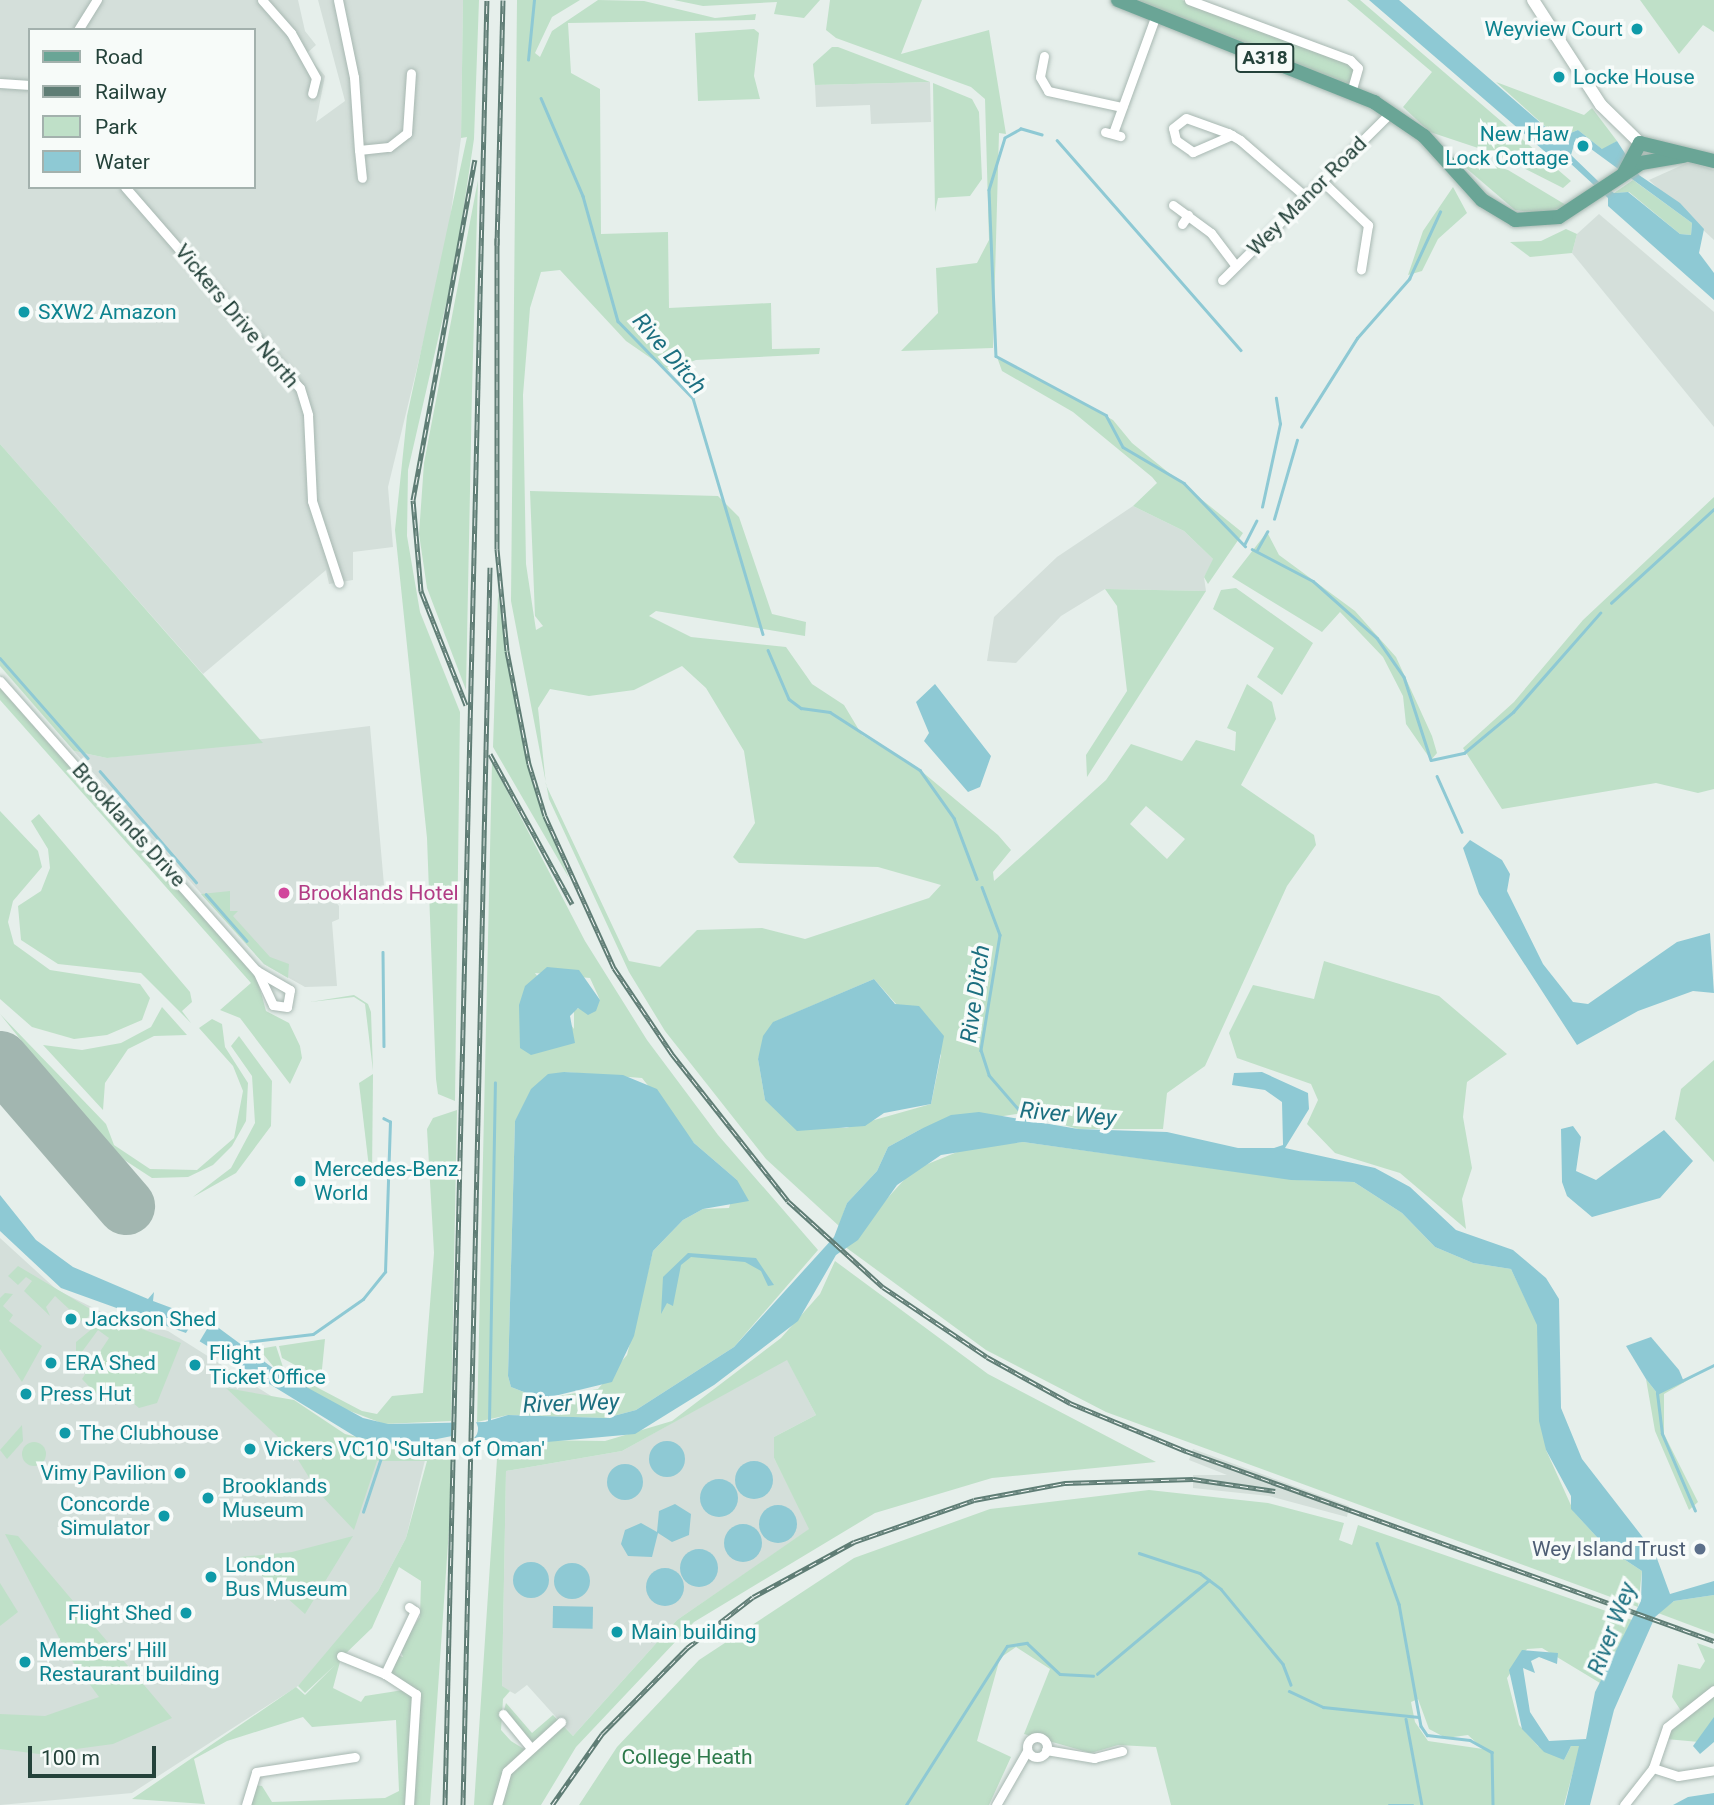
<!DOCTYPE html>
<html>
<head>
<meta charset="utf-8">
<style>
	body { margin:0 }
	#map { position:relative; width:1714px; height:1805px; overflow:hidden; background:#e6efeb; font-family:Roboto,sans-serif }
	div>[style] { position:absolute }
	[style*='--x'] { left:calc(var(--x)*1px); top:calc(var(--y)*1px); width:calc(var(--w)*1px); rotate:calc(var(--a)*1deg) }
	.built>* { inset:0; background:#d4dfda }
	.green>* { inset:0; background:#bfe0c8 }
	.round { border-radius:50% }
	.water>* { inset:0; background:#8ec9d4; transform-origin:0 0 }
	.pier>* { inset:0; background:#e6efeb }
	.stream>* { height:2.5px; margin:-1.25px; padding:0 1.25px; transform-origin:1.25px; border-radius:1.25px; background:#8ec9d4 }
	.runway>* { height:58px; margin:-29px; padding:0 29px; transform-origin:29px; border-radius:29px; background:#a2b6b0 }
	.roads { filter:drop-shadow(0 0 2px #a8b8b2) drop-shadow(0 0 2px #a8b8b2) }
	.street>* { height:9px; margin:-4.5px; padding:0 4.5px; transform-origin:4.5px; border-radius:4.5px; background:#fff }
	.street>.ring { margin:-4.5px; padding:0; box-sizing:content-box; background:none; border:9px solid #fff; border-radius:50% }
	.secondary>* { height:12px; margin:-6px; padding:0 6px; transform-origin:6px; border-radius:6px; background:#fff }
	.primary>* { height:14px; margin:-7px; padding:0 7px; transform-origin:7px; border-radius:7px; background:#6aa596 }
	.rail>* { height:5px; margin-top:-2.5px; transform-origin:0; background:repeating-linear-gradient(90deg,#f7fbf9 0 8px,#5f7d75 0 16px); box-sizing:border-box; border-block:2px solid #5f7d75 }
	.dots>* { width:19px; height:19px; translate:-50% -50%; box-sizing:border-box; border:4px solid #f7fbf9; border-radius:50% }
	span { translate:-50% -50%; white-space:nowrap; text-align:center; line-height:1.15; -webkit-text-stroke:7px #f7fbf9; paint-order:stroke }
	.shield-label span { padding:2px 5px; background:#f7fbf9; border:2px solid; border-radius:5px; -webkit-text-stroke-width:0 }
	.shield-label { font-size:19px; color:#24423a; font-weight:700 }
	.culture-label { font-size:21px; color:#0d838f }
	.right { translate:-100% -50%; text-align:right }
	.left { translate:0 -50%; text-align:left }
	.street-label { font-size:21px; color:#24423a }
	.hotel-label { font-size:21px; color:#b23c85 }
	.service-label { font-size:21px; color:#4e5e75 }
	.park-label { font-size:21px; color:#2d7a4b }
	.water-label { font-size:23px; color:#1c6f80; font-style:italic }
	.legend { position:absolute; left:28px; top:28px; width:228px; height:161px; box-sizing:border-box; background:#f7fbf9; border:2px solid #a3b1ad; margin:0; padding:9px 12px; list-style:none; font-size:21px; color:#24423a }
	.legend li { display:flex; align-items:center; gap:14px; height:35px }
	.legend b { width:35px; border:2px solid #a3b1ad }
	.scale { position:absolute; left:28px; top:1746px; width:128px; height:32px; box-sizing:border-box; border:4px solid #24423a; border-top:0; padding-left:9px; font-size:21px; line-height:24px; white-space:nowrap; color:#24423a; -webkit-text-stroke:5px #f7fbf9; paint-order:stroke }
</style>
</head>
<body>
<div id="map">
	<div class="built">
		<div style="clip-path:polygon(evenodd,0 0,298px 0,305px 31px,316px 45px,306px 54px,325px 76px,316px 122px,345px 101px,318px 0,463px 0,461px 138px,446px 249px,388px 487px,393px 547px,353px 552px,353px 580px,329px 584px,326px 570px,203px 674px,0 444px,0 0,30px 30px,254px 30px,254px 187px,30px 187px,30px 30px)"></div>
		<div style="clip-path:polygon(930px 82px,931px 122px,871px 124px,870px 105px,816px 107px,815px 85px)"></div>
		<div style="clip-path:polygon(1689px 162px,1714px 170px,1714px 240px,1649px 180px)"></div>
		<div style="clip-path:polygon(1599px 214px,1714px 312px,1714px 427px,1572px 253px,1577px 234px)"></div>
		<div style="clip-path:polygon(1133px 506px,1184px 531px,1214px 560px,1204px 577px,1206px 591px,1105px 589px,1061px 616px,1016px 663px,987px 661px,994px 617px,1057px 557px)"></div>
		<div style="clip-path:polygon(370px 726px,384px 885px,331px 896px,339px 906px,339px 919px,332px 922px,337px 986px,305px 987px,264px 964px,74px 751px,107px 758px)"></div>
		<div style="clip-path:polygon(0 1238px,57px 1290px,108px 1315px,168px 1331px,338px 1438px,426px 1456px,406px 1538px,378px 1591px,335px 1648px,298px 1686px,132px 1793px,0 1805px)"></div>
		<div style="clip-path:polygon(787px 1359px,816px 1415px,774px 1437px,774px 1458px,810px 1529px,677px 1620px,573px 1736px,527px 1685px,515px 1694px,502px 1687px,506px 1471px,622px 1451px)"></div>
		<div style="clip-path:polygon(1193px 1449px,1349px 1506px,1347px 1517px,1269px 1496px,1193px 1488px,1193px 1475px,1227px 1475px,1189px 1460px)"></div>
	</div>
	<div class="green">
		<div style="clip-path:polygon(463px 0,479px 0,474px 139px,455px 265px,408px 470px,407px 536px,420px 612px,460px 712px,455px 1101px,438px 1094px,436px 1079px,427px 838px,395px 530px,407px 416px,467px 137px,461px 138px)"></div>
		<div style="clip-path:polygon(evenodd,517px 0,580px 0,552px 17px,535px 53px,540px 57px,552px 31px,598px 0,644px 1px,715px 18px,756px 14px,755px 20px,568px 23px,571px 73px,600px 89px,601px 234px,668px 232px,669px 308px,771px 303px,772px 349px,820px 348px,819px 354px,696px 360px,668px 370px,626px 341px,560px 270px,541px 272px,530px 308px,523px 395px,526px 564px,536px 630px,543px 626px,535px 616px,530px 491px,718px 496px,739px 517px,772px 614px,806px 622px,805px 636px,656px 611px,649px 616px,691px 637px,786px 647px,812px 684px,844px 705px,862px 735px,920px 770px,998px 835px,1011px 850px,993px 872px,994px 881px,1106px 780px,1131px 744px,1182px 761px,1196px 740px,1235px 751px,1236px 732px,1227px 728px,1247px 684px,1272px 702px,1276px 719px,1241px 785px,1314px 835px,1316px 845px,1287px 886px,1205px 1066px,1167px 1093px,1163px 1129px,1078px 1129px,1022px 1113px,921px 1129px,888px 1147px,877px 1171px,847px 1203px,839px 1226px,766px 1159px,665px 1031px,629px 972px,549px 799px,511px 601px,517px 0,682px 666px,706px 688px,744px 751px,755px 823px,733px 857px,739px 863px,878px 867px,941px 885px,929px 898px,805px 939px,762px 928px,697px 930px,660px 967px,629px 961px,546px 785px,538px 708px,550px 689px,589px 696px,634px 690px,682px 666px,517px 0,1146px 806px,1185px 839px,1167px 859px,1130px 824px,1146px 806px,517px 0,874px 979px,941px 1055px,931px 1104px,846px 1128px,819px 1126px,765px 1100px,758px 1059px,774px 1022px,874px 979px)"></div>
		<div style="clip-path:polygon(674px 0,820px 0,804px 18px,774px 14px,777px 2px,703px 6px)"></div>
		<div style="clip-path:polygon(830px 0,922px 0,901px 54px,989px 30px,1006px 134px,999px 133px,993px 348px,901px 351px,938px 313px,936px 268px,977px 263px,989px 240px,985px 99px,971px 87px,836px 38px,826px 30px)"></div>
		<div style="clip-path:polygon(1125px 0,1182px 0,1345px 61px,1355px 67px,1348px 91px)"></div>
		<div style="clip-path:polygon(1347px 0,1360px 0,1571px 181px,1563px 188px,1496px 154px,1430px 132px,1403px 107px,1432px 72px)"></div>
		<div style="clip-path:polygon(1640px 0,1714px 0,1714px 32px,1703px 25px,1679px 54px)"></div>
		<div style="clip-path:polygon(754px 29px,759px 33px,754px 76px,760px 99px,698px 101px,695px 33px)"></div>
		<div style="clip-path:polygon(832px 47px,838px 47px,930px 82px,815px 85px,813px 64px)"></div>
		<div style="clip-path:polygon(1496px 82px,1584px 115px,1592px 108px,1617px 141px,1603px 150px,1578px 130px,1558px 138px)"></div>
		<div style="clip-path:polygon(933px 83px,972px 99px,979px 112px,982px 179px,970px 196px,938px 198px,935px 212px)"></div>
		<div style="clip-path:polygon(1466px 156px,1508px 170px,1566px 205px,1547px 214px,1515px 210px,1459px 162px)"></div>
		<div style="clip-path:polygon(478px 180px,472px 391px,466px 690px,427px 588px,419px 534px,424px 463px)"></div>
		<div style="clip-path:polygon(1633px 180px,1692px 223px,1691px 235px,1680px 234px,1629px 192px,1614px 193px)"></div>
		<div style="clip-path:polygon(1453px 187px,1467px 213px,1438px 239px,1422px 271px,1408px 275px,1423px 231px)"></div>
		<div style="clip-path:polygon(1566px 229px,1577px 234px,1572px 253px,1530px 257px,1510px 242px,1541px 241px)"></div>
		<div style="clip-path:polygon(997px 357px,1113px 420px,1132px 443px,1243px 533px,1208px 584px,1204px 577px,1213px 559px,1184px 531px,1133px 506px,1157px 483px,1152px 477px,1073px 412px,1002px 371px)"></div>
		<div style="clip-path:polygon(0 444px,97px 554px,263px 743px,107px 758px,74px 751px,0 666px)"></div>
		<div style="clip-path:polygon(1714px 497px,1714px 789px,1698px 793px,1656px 783px,1502px 809px,1463px 748px,1514px 702px,1583px 620px)"></div>
		<div style="clip-path:polygon(1267px 532px,1279px 555px,1355px 611px,1396px 657px,1432px 736px,1437px 753px,1431px 760px,1406px 724px,1403px 696px,1383px 657px,1340px 612px,1322px 632px,1232px 577px)"></div>
		<div style="clip-path:polygon(1236px 588px,1313px 643px,1282px 695px,1257px 677px,1274px 648px,1213px 609px,1221px 590px)"></div>
		<div style="clip-path:polygon(1105px 589px,1206px 591px,1087px 777px,1086px 755px,1127px 691px,1117px 606px)"></div>
		<div style="clip-path:polygon(498px 594px,531px 779px,569px 878px,493px 747px)"></div>
		<div style="clip-path:polygon(0 688px,257px 978px,266px 1011px,289px 1023px,300px 1046px,302px 1058px,290px 1084px,240px 1018px,220px 1010px,251px 983px,0 700px)"></div>
		<div style="clip-path:polygon(evenodd,492px 762px,585px 941px,647px 1040px,718px 1135px,818px 1250px,734px 1347px,636px 1410px,606px 1418px,508px 1415px,477px 1422px,492px 762px,535px 973px,590px 978px,600px 1000px,574px 1010px,574px 1029px,535px 973px,492px 762px,564px 1072px,642px 1078px,694px 1143px,737px 1180px,729px 1208px,703px 1209px,683px 1220px,653px 1251px,627px 1355px,598px 1389px,542px 1399px,511px 1387px,508px 1376px,515px 1121px,564px 1072px)"></div>
		<div style="clip-path:polygon(0 811px,38px 851px,42px 867px,13px 901px,8px 922px,14px 944px,50px 970px,140px 984px,150px 998px,142px 1020px,107px 1035px,74px 1039px,32px 1027px,0 999px)"></div>
		<div style="clip-path:polygon(39px 814px,190px 992px,192px 1002px,182px 1011px,191px 1023px,141px 973px,58px 964px,21px 940px,18px 906px,41px 891px,50px 868px,48px 849px,31px 821px)"></div>
		<div style="clip-path:polygon(230px 891px,230px 911px,238px 911px,233px 916px,270px 957px,289px 964px,288px 978px,264px 964px,201px 894px)"></div>
		<div style="clip-path:polygon(1324px 961px,1439px 996px,1507px 1054px,1467px 1082px,1463px 1117px,1472px 1168px,1462px 1199px,1466px 1229px,1400px 1173px,1335px 1153px,1307px 1124px,1318px 1100px,1311px 1084px,1237px 1058px,1229px 1033px,1253px 985px,1314px 999px)"></div>
		<div style="clip-path:polygon(354px 995px,368px 1004px,371px 1012px,373px 1071px,365px 1004px,354px 997px,310px 1002px)"></div>
		<div style="clip-path:polygon(162px 1007px,187px 1035px,154px 1036px,128px 1049px,105px 1083px,103px 1110px,43px 1045px,82px 1050px,121px 1043px,151px 1027px)"></div>
		<div style="clip-path:polygon(0 1014px,106px 1124px,114px 1145px,150px 1169px,197px 1170px,234px 1138px,243px 1091px,233px 1066px,199px 1028px,212px 1019px,222px 1024px,225px 1047px,248px 1083px,246px 1121px,232px 1146px,213px 1165px,188px 1177px,152px 1178px,109px 1150px)"></div>
		<div style="clip-path:polygon(239px 1036px,272px 1081px,271px 1126px,236px 1173px,193px 1197px,231px 1168px,255px 1123px,252px 1076px,231px 1046px)"></div>
		<div style="clip-path:polygon(1714px 1060px,1714px 1162px,1675px 1119px,1681px 1089px)"></div>
		<div style="clip-path:polygon(373px 1074px,372px 1175px,370px 1176px,359px 1083px)"></div>
		<div style="clip-path:polygon(457px 1110px,451px 1421px,384px 1424px,329px 1403px,277px 1371px,259px 1349px,276px 1346px,284px 1370px,362px 1411px,377px 1414px,392px 1396px,423px 1393px,434px 1253px,427px 1129px,433px 1118px)"></div>
		<div style="clip-path:polygon(1023px 1142px,1297px 1180px,1354px 1182px,1402px 1213px,1435px 1247px,1473px 1263px,1511px 1269px,1538px 1325px,1546px 1450px,1574px 1512px,1607px 1548px,1642px 1571px,1638px 1607px,1106px 1412px,986px 1350px,844px 1246px,913px 1170px,967px 1148px)"></div>
		<div style="clip-path:polygon(evenodd,835px 1261px,988px 1374px,1156px 1462px,992px 1478px,875px 1513px,694px 1622px,576px 1747px,541px 1805px,474px 1805px,497px 1459px,527px 1440px,605px 1441px,672px 1421px,781px 1338px,820px 1294px,835px 1261px,787px 1360px,816px 1415px,774px 1437px,774px 1458px,809px 1529px,677px 1620px,573px 1736px,553px 1715px,532px 1733px,506px 1703px,503px 1714px,527px 1751px,511px 1741px,501px 1730px,503px 1699px,510px 1691px,502px 1686px,506px 1471px,622px 1451px,787px 1360px)"></div>
		<div style="clip-path:polygon(18px 1266px,97px 1313px,181px 1343px,157px 1403px,139px 1408px,118px 1390px,103px 1401px,82px 1379px,109px 1338px,98px 1330px,76px 1360px,76px 1342px,99px 1323px,89px 1316px,83px 1322px,55px 1296px,46px 1307px,50px 1316px,24px 1291px,32px 1281px,26px 1277px,18px 1285px,8px 1276px)"></div>
		<div style="clip-path:polygon(5px 1293px,13px 1294px,3px 1306px,13px 1315px,9px 1321px,42px 1346px,22px 1382px,0 1349px,0 1298px)"></div>
		<div style="clip-path:polygon(325px 1339px,321px 1379px,282px 1358px,279px 1346px)"></div>
		<div style="clip-path:polygon(1714px 1365px,1664px 1394px,1664px 1434px,1698px 1502px,1689px 1510px,1655px 1431px,1646px 1379px,1657px 1393px)"></div>
		<div style="clip-path:polygon(evenodd,226px 1388px,294px 1400px,345px 1434px,381px 1443px,447px 1442px,454px 1456px,430px 1805px,250px 1805px,253px 1785px,262px 1786px,272px 1802px,385px 1798px,399px 1791px,396px 1720px,312px 1727px,303px 1717px,227px 1741px,194px 1759px,205px 1804px,132px 1799px,296px 1687px,305px 1695px,335px 1665px,305px 1693px,298px 1686px,378px 1591px,406px 1538px,427px 1461px,377px 1461px,354px 1530px,318px 1492px,292px 1450px,226px 1388px,399px 1567px,421px 1581px,420px 1617px,399px 1647px,403px 1657px,391px 1653px,385px 1674px,391px 1684px,416px 1688px,365px 1696px,361px 1702px,333px 1688px,341px 1658px,372px 1628px,399px 1567px)"></div>
		<div style="clip-path:polygon(22px 1425px,23px 1441px,7px 1459px,0 1450px)"></div>
		<div class="round" style="left:22px;top:1442px;width:24px;height:24px"></div>
		<div style="clip-path:polygon(evenodd,1149px 1490px,1268px 1503px,1344px 1523px,1339px 1540px,1352px 1545px,1358px 1525px,1632px 1620px,1600px 1683px,1542px 1648px,1527px 1649px,1507px 1678px,1519px 1725px,1538px 1746px,1564px 1760px,1571px 1746px,1580px 1746px,1564px 1805px,1171px 1805px,1156px 1747px,1118px 1745px,1091px 1753px,1024px 1734px,1050px 1669px,1016px 1647px,1000px 1658px,977px 1741px,1011px 1757px,989px 1805px,579px 1805px,617px 1747px,699px 1660px,854px 1558px,990px 1509px,1149px 1490px,1418px 1699px,1429px 1729px,1446px 1738px,1468px 1735px,1483px 1749px,1428px 1741px,1415px 1722px,1411px 1702px,1418px 1699px)"></div>
		<div style="clip-path:polygon(5px 1534px,18px 1536px,172px 1718px,113px 1744px,39px 1754px,0 1749px,0 1714px,45px 1716px,99px 1697px,68px 1655px)"></div>
		<div style="clip-path:polygon(353px 1536px,305px 1614px,258px 1572px,263px 1566px,255px 1559px,249px 1565px,240px 1557px,292px 1552px)"></div>
		<div style="clip-path:polygon(0 1583px,18px 1612px,0 1626px)"></div>
		<div style="clip-path:polygon(1714px 1595px,1714px 1634px,1658px 1613px,1674px 1601px)"></div>
		<div style="clip-path:polygon(1697px 1643px,1714px 1649px,1714px 1718px,1699px 1742px,1666px 1739px,1683px 1714px,1672px 1697px,1678px 1664px,1700px 1669px,1705px 1661px)"></div>
	</div>
	<div class="water">
		<div style="clip-path:polygon(evenodd,1369px 0,1399px 0,1558px 138px,1578px 130px,1602px 149px,1617px 141px,1639px 175px,1680px 203px,1704px 229px,1699px 253px,1714px 273px,1714px 300px,1608px 206px,1608px 198px,1570px 163px,1550px 156px,1369px 0,1576px 138px,1692px 223px,1691px 235px,1680px 234px,1628px 192px,1614px 193px,1599px 182px,1571px 155px,1576px 138px)"></div>
		<div style="clip-path:polygon(935px 684px,991px 756px,980px 787px,968px 792px,924px 741px,929px 733px,916px 702px)"></div>
		<div style="clip-path:polygon(1470px 840px,1502px 860px,1510px 874px,1507px 891px,1543px 964px,1573px 1002px,1588px 1004px,1677px 942px,1710px 933px,1714px 993px,1693px 991px,1638px 1011px,1577px 1045px,1479px 894px,1463px 848px)"></div>
		<div style="clip-path:polygon(547px 967px,579px 970px,600px 1000px,596px 1011px,588px 1015px,578px 1008px,570px 1016px,575px 1043px,531px 1055px,520px 1048px,519px 1005px,525px 986px)"></div>
		<div style="clip-path:polygon(874px 979px,895px 1004px,919px 1006px,944px 1036px,931px 1104px,884px 1113px,865px 1126px,797px 1131px,765px 1100px,758px 1059px,763px 1036px,773px 1022px)"></div>
		<div style="clip-path:polygon(564px 1072px,623px 1075px,657px 1089px,694px 1143px,737px 1180px,749px 1201px,703px 1209px,683px 1220px,653px 1251px,634px 1336px,612px 1382px,542px 1399px,511px 1387px,508px 1376px,515px 1121px,531px 1089px,548px 1074px)"></div>
		<div style="clip-path:polygon(1262px 1072px,1308px 1093px,1309px 1109px,1285px 1148px,1375px 1168px,1410px 1187px,1456px 1230px,1513px 1250px,1546px 1278px,1559px 1299px,1561px 1408px,1582px 1459px,1655px 1553px,1670px 1594px,1714px 1581px,1714px 1595px,1674px 1601px,1655px 1617px,1614px 1710px,1590px 1805px,1565px 1805px,1579px 1746px,1571px 1746px,1564px 1760px,1544px 1752px,1522px 1729px,1509px 1670px,1522px 1650px,1558px 1653px,1557px 1664px,1539px 1657px,1531px 1661px,1535px 1673px,1523px 1668px,1530px 1712px,1549px 1741px,1586px 1739px,1595px 1692px,1641px 1601px,1642px 1571px,1607px 1548px,1571px 1509px,1571px 1496px,1546px 1450px,1539px 1421px,1537px 1325px,1511px 1269px,1473px 1263px,1435px 1247px,1402px 1213px,1354px 1182px,1291px 1180px,1023px 1142px,941px 1155px,897px 1185px,858px 1240px,836px 1255px,798px 1321px,714px 1385px,635px 1434px,514px 1445px,457px 1435px,402px 1446px,356px 1437px,186px 1333px,61px 1288px,0 1231px,0 1195px,36px 1240px,73px 1267px,148px 1299px,154px 1292px,153px 1301px,212px 1323px,277px 1371px,363px 1418px,388px 1424px,485px 1422px,508px 1415px,606px 1418px,636px 1410px,734px 1347px,834px 1237px,847px 1203px,877px 1171px,888px 1147px,921px 1129px,951px 1115px,979px 1112px,1078px 1129px,1167px 1132px,1238px 1148px,1274px 1148px,1283px 1145px,1282px 1102px,1265px 1090px,1232px 1085px,1234px 1073px)"></div>
		<div style="clip-path:polygon(1573px 1126px,1581px 1137px,1576px 1171px,1596px 1180px,1664px 1130px,1693px 1161px,1660px 1198px,1592px 1217px,1567px 1196px,1562px 1182px,1561px 1129px)"></div>
		<div style="clip-path:polygon(688px 1253px,756px 1258px,774px 1285px,768px 1286px,761px 1271px,745px 1262px,691px 1257px,681px 1265px,673px 1306px,667px 1303px,661px 1314px,663px 1277px)"></div>
		<div style="clip-path:polygon(1651px 1337px,1679px 1370px,1684px 1382px,1657px 1393px,1646px 1379px,1626px 1346px)"></div>
		<div class="round" style="left:649px;top:1441px;width:36px;height:36px"></div>
		<div class="round" style="left:735px;top:1461px;width:38px;height:38px"></div>
		<div class="round" style="left:607px;top:1464px;width:36px;height:36px"></div>
		<div class="round" style="left:700px;top:1479px;width:38px;height:38px"></div>
		<div style="clip-path:polygon(675px 1504px,691px 1514px,689px 1535px,672px 1542px,658px 1533px,652px 1557px,628px 1556px,621px 1544px,625px 1530px,641px 1523px,657px 1532px,659px 1511px)"></div>
		<div class="round" style="left:759px;top:1505px;width:38px;height:38px"></div>
		<div class="round" style="left:724px;top:1524px;width:38px;height:38px"></div>
		<div class="round" style="left:680px;top:1549px;width:38px;height:38px"></div>
		<div class="round" style="left:513px;top:1562px;width:36px;height:36px"></div>
		<div class="round" style="left:554px;top:1563px;width:36px;height:36px"></div>
		<div class="round" style="left:646px;top:1568px;width:38px;height:38px"></div>
		<div style="left:553px;top:1606px;width:40px;height:22px;rotate:1deg"></div>
		<div style="clip-path:polygon(1714px 1717px,1714px 1742px,1700px 1754px,1693px 1746px)"></div>
		<div style="clip-path:polygon(1714px 1793px,1714px 1805px,1673px 1805px,1688px 1797px)"></div>
	</div>
	<div class="pier">
		<div style="clip-path:polygon(198px 1314px,213px 1319px,198px 1344px,184px 1336px)"></div>
		<div class="round" style="left:454px;top:1417px;width:24px;height:24px"></div>
	</div>
	<div class="stream">
		<div style="--x:528;--y:60;--w:60;--a:-84.3"></div>
		<div style="--x:541;--y:98;--w:107;--a:66.8"></div>
		<div style="--x:583;--y:196;--w:130;--a:74.4"></div>
		<div style="--x:618;--y:321;--w:107;--a:45.8"></div>
		<div style="--x:693;--y:398;--w:246;--a:73.5"></div>
		<div style="--x:1042;--y:135;--w:22;--a:-164"></div>
		<div style="--x:1021;--y:129;--w:18;--a:151"></div>
		<div style="--x:1005;--y:138;--w:54;--a:107.1"></div>
		<div style="--x:989;--y:190;--w:166;--a:87.6"></div>
		<div style="--x:996;--y:356;--w:125;--a:28.2"></div>
		<div style="--x:1106;--y:415;--w:36;--a:62"></div>
		<div style="--x:1123;--y:447;--w:71;--a:30.5"></div>
		<div style="--x:1184;--y:483;--w:88;--a:45.9"></div>
		<div style="--x:1057;--y:140;--w:279;--a:48.8"></div>
		<div style="--x:1301;--y:427;--w:105;--a:-57.8"></div>
		<div style="--x:1357;--y:338;--w:79;--a:-48.6"></div>
		<div style="--x:1409;--y:279;--w:74;--a:-65.2"></div>
		<div style="--x:1262;--y:507;--w:85;--a:-77.8"></div>
		<div style="--x:1280;--y:424;--w:26;--a:-99"></div>
		<div style="--x:1274;--y:519;--w:82;--a:-73.8"></div>
		<div style="--x:1244;--y:545;--w:27;--a:-63"></div>
		<div style="--x:1252;--y:549;--w:69;--a:27.7"></div>
		<div style="--x:1313;--y:581;--w:86;--a:41.7"></div>
		<div style="--x:1377;--y:638;--w:47;--a:55.3"></div>
		<div style="--x:1404;--y:677;--w:87;--a:72"></div>
		<div style="--x:1431;--y:760;--w:34;--a:-12"></div>
		<div style="--x:1464;--y:753;--w:64;--a:-39.9"></div>
		<div style="--x:1513;--y:712;--w:132;--a:-48.7"></div>
		<div style="--x:1257;--y:550;--w:21;--a:-61"></div>
		<div style="--x:1611;--y:603;--w:139;--a:-42.4"></div>
		<div style="--x:768;--y:650;--w:53;--a:66.8"></div>
		<div style="--x:789;--y:699;--w:15;--a:37"></div>
		<div style="--x:801;--y:708;--w:29;--a:8"></div>
		<div style="--x:830;--y:712;--w:107;--a:32.8"></div>
		<div style="--x:920;--y:770;--w:59;--a:54.7"></div>
		<div style="--x:954;--y:818;--w:65;--a:69.3"></div>
		<div style="--x:0;--y:658;--w:133;--a:48.7"></div>
		<div style="--x:100;--y:771;--w:147;--a:49.1"></div>
		<div style="--x:1437;--y:776;--w:61;--a:65.9"></div>
		<div style="--x:982;--y:887;--w:51;--a:69.4"></div>
		<div style="--x:1000;--y:935;--w:117;--a:99.4"></div>
		<div style="--x:981;--y:1050;--w:26;--a:72"></div>
		<div style="--x:989;--y:1075;--w:58;--a:49.2"></div>
		<div style="--x:206;--y:894;--w:62;--a:48.9"></div>
		<div style="--x:383;--y:952;--w:94;--a:89.4"></div>
		<div style="--x:245;--y:1342;--w:68;--a:-6.7"></div>
		<div style="--x:313;--y:1334;--w:61;--a:-35"></div>
		<div style="--x:363;--y:1299;--w:35;--a:-51"></div>
		<div style="--x:385;--y:1272;--w:150;--a:-88.1"></div>
		<div style="--x:390;--y:1122;--w:7;--a:-153"></div>
		<div style="--x:489;--y:1422;--w:339;--a:-89"></div>
		<div style="--x:430;--y:1452;--w:10;--a:-84"></div>
		<div style="--x:1695;--y:1511;--w:84;--a:-113.2"></div>
		<div style="--x:1662;--y:1434;--w:41;--a:-97"></div>
		<div style="--x:1657;--y:1393;--w:64;--a:-26.2"></div>
		<div style="--x:363;--y:1512;--w:73;--a:-71.6"></div>
		<div style="--x:1377;--y:1543;--w:65;--a:70.2"></div>
		<div style="--x:1399;--y:1604;--w:124;--a:79.8"></div>
		<div style="--x:1421;--y:1726;--w:11;--a:56"></div>
		<div style="--x:1427;--y:1735;--w:43;--a:6.6"></div>
		<div style="--x:1470;--y:1740;--w:25;--a:29"></div>
		<div style="--x:1492;--y:1752;--w:53;--a:88.9"></div>
		<div style="--x:1139;--y:1553;--w:64;--a:18.2"></div>
		<div style="--x:1200;--y:1573;--w:26;--a:37"></div>
		<div style="--x:1221;--y:1589;--w:97;--a:50.4"></div>
		<div style="--x:1283;--y:1664;--w:22;--a:69"></div>
		<div style="--x:1097;--y:1674;--w:146;--a:-40"></div>
		<div style="--x:1289;--y:1691;--w:38;--a:25"></div>
		<div style="--x:1323;--y:1707;--w:96;--a:6"></div>
		<div style="--x:1406;--y:1719;--w:87;--a:79.5"></div>
		<div style="--x:906;--y:1805;--w:188;--a:-57.6"></div>
		<div style="--x:1007;--y:1646;--w:20;--a:-9"></div>
		<div style="--x:1027;--y:1643;--w:45;--a:43.2"></div>
		<div style="--x:1060;--y:1674;--w:33;--a:3"></div>
		<div style="--x:1389;--y:1805;--w:24;--a:0"></div>
	</div>
	<div class="runway">
		<div style="--x:0;--y:1060;--w:193;--a:49.2"></div>
	</div>
	<div class="roads">
		<div class="street">
			<div style="--x:262;--y:0;--w:44;--a:48.7"></div>
			<div style="--x:291;--y:33;--w:51;--a:60.9"></div>
			<div style="--x:316;--y:78;--w:16;--a:104"></div>
			<div style="--x:338;--y:0;--w:79;--a:78.3"></div>
			<div style="--x:354;--y:77;--w:73;--a:86.1"></div>
			<div style="--x:359;--y:150;--w:30;--a:-6"></div>
			<div style="--x:389;--y:147;--w:23;--a:-38"></div>
			<div style="--x:407;--y:133;--w:60;--a:-86.2"></div>
			<div style="--x:1189;--y:0;--w:172;--a:20.4"></div>
			<div style="--x:1350;--y:60;--w:11;--a:45"></div>
			<div style="--x:1358;--y:68;--w:25;--a:106"></div>
			<div style="--x:78;--y:30;--w:36;--a:-58"></div>
			<div style="--x:1044;--y:56;--w:21;--a:101"></div>
			<div style="--x:1040;--y:77;--w:16;--a:60"></div>
			<div style="--x:1048;--y:91;--w:76;--a:12.2"></div>
			<div style="--x:0;--y:83;--w:30;--a:4"></div>
			<div style="--x:1105;--y:132;--w:16;--a:15"></div>
			<div style="--x:1113;--y:133;--w:126;--a:-70"></div>
			<div style="--x:1232;--y:135;--w:43;--a:156.4"></div>
			<div style="--x:1193;--y:152;--w:21;--a:-145"></div>
			<div style="--x:1176;--y:140;--w:12;--a:-104"></div>
			<div style="--x:1173;--y:128;--w:16;--a:-38"></div>
			<div style="--x:1186;--y:118;--w:45;--a:19.7"></div>
			<div style="--x:1228;--y:133;--w:14;--a:30"></div>
			<div style="--x:1240;--y:140;--w:87;--a:40.8"></div>
			<div style="--x:359;--y:150;--w:28;--a:84"></div>
			<div style="--x:1322;--y:181;--w:64;--a:43.7"></div>
			<div style="--x:1368;--y:225;--w:45;--a:99"></div>
			<div style="--x:125;--y:187;--w:267;--a:49"></div>
			<div style="--x:300;--y:388;--w:28;--a:73"></div>
			<div style="--x:308;--y:415;--w:86;--a:87.3"></div>
			<div style="--x:312;--y:501;--w:86;--a:71.8"></div>
			<div style="--x:1173;--y:205;--w:47;--a:36.4"></div>
			<div style="--x:1211;--y:233;--w:41;--a:52.9"></div>
			<div style="--x:1182;--y:224;--w:11;--a:-56"></div>
			<div style="--x:1222;--y:280;--w:238;--a:-44.8"></div>
			<div style="--x:0;--y:681;--w:387;--a:48.5"></div>
			<div style="--x:257;--y:971;--w:38;--a:30"></div>
			<div style="--x:290;--y:990;--w:17;--a:100"></div>
			<div style="--x:287;--y:1007;--w:14;--a:-172"></div>
			<div style="--x:273;--y:1005;--w:38;--a:-115"></div>
			<div style="--x:409;--y:1607;--w:7;--a:34"></div>
			<div style="--x:415;--y:1611;--w:70;--a:115.5"></div>
			<div style="--x:385;--y:1674;--w:37;--a:33"></div>
			<div style="--x:416;--y:1694;--w:111;--a:93.6"></div>
			<div style="--x:341;--y:1656;--w:48;--a:22.2"></div>
			<div style="--x:503;--y:1714;--w:43;--a:50.7"></div>
			<div class="ring" style="left:1027px;top:1737px;width:11px;height:11px"></div>
			<div style="--x:1046;--y:1750;--w:49;--a:9.5"></div>
			<div style="--x:1094;--y:1758;--w:29;--a:-14"></div>
			<div style="--x:1653;--y:1768;--w:26;--a:18"></div>
			<div style="--x:1678;--y:1776;--w:36;--a:-9"></div>
			<div style="--x:246;--y:1805;--w:34;--a:-73"></div>
			<div style="--x:256;--y:1772;--w:100;--a:-8.6"></div>
			<div style="--x:497;--y:1805;--w:35;--a:-74"></div>
			<div style="--x:507;--y:1771;--w:73;--a:-42.2"></div>
			<div style="--x:996;--y:1805;--w:62;--a:-60.1"></div>
			<div style="--x:1624;--y:1805;--w:47;--a:-51.9"></div>
			<div style="--x:1653;--y:1768;--w:43;--a:-71.1"></div>
			<div style="--x:1667;--y:1727;--w:60;--a:-38.2"></div>
		</div>
		<div class="secondary">
			<div style="--x:1533;--y:0;--w:125;--a:57.1"></div>
			<div style="--x:1601;--y:105;--w:54;--a:44.3"></div>
		</div>
		<div class="primary">
			<div style="--x:1118;--y:0;--w:276;--a:21.7"></div>
			<div style="--x:1374;--y:102;--w:60;--a:34.2"></div>
			<div style="--x:1424;--y:136;--w:86;--a:47.8"></div>
			<div style="--x:1482;--y:200;--w:39;--a:31"></div>
			<div style="--x:1515;--y:220;--w:44;--a:-3.9"></div>
			<div style="--x:1559;--y:217;--w:98;--a:-33.4"></div>
			<div style="--x:1641;--y:163;--w:43;--a:-9.5"></div>
			<div style="--x:1624;--y:173;--w:34;--a:-62"></div>
			<div style="--x:1640;--y:143;--w:76;--a:13.7"></div>
		</div>
	</div>
	<div class="rail">
		<div style="--x:497;--y:238;--w:311;--a:90"></div>
		<div style="--x:497;--y:549;--w:102;--a:84.4"></div>
		<div style="--x:507;--y:651;--w:115;--a:79"></div>
		<div style="--x:529;--y:764;--w:54;--a:72.9"></div>
		<div style="--x:545;--y:816;--w:167;--a:65.6"></div>
		<div style="--x:614;--y:968;--w:104;--a:56"></div>
		<div style="--x:672;--y:1054;--w:187;--a:51.7"></div>
		<div style="--x:788;--y:1201;--w:128;--a:42.2"></div>
		<div style="--x:883;--y:1287;--w:125;--a:33.9"></div>
		<div style="--x:987;--y:1357;--w:95;--a:29"></div>
		<div style="--x:1070;--y:1403;--w:126;--a:22.5"></div>
		<div style="--x:1186;--y:1451;--w:561;--a:19.79"></div>
		<div style="--x:497;--y:245;--w:245;--a:-88.6"></div>
		<div style="--x:466;--y:705;--w:123;--a:-111.5"></div>
		<div style="--x:421;--y:591;--w:91;--a:-95"></div>
		<div style="--x:413;--y:500;--w:346;--a:-79.7"></div>
		<div style="--x:490;--y:754;--w:171;--a:61.3"></div>
		<div style="--x:445;--y:1805;--w:1805;--a:-88.67"></div>
		<div style="--x:463;--y:1805;--w:1238;--a:-88.75"></div>
		<div style="--x:552;--y:1805;--w:87;--a:-54.8"></div>
		<div style="--x:602;--y:1734;--w:121;--a:-45.3"></div>
		<div style="--x:687;--y:1648;--w:83;--a:-37.7"></div>
		<div style="--x:753;--y:1597;--w:115;--a:-28.6"></div>
		<div style="--x:854;--y:1542;--w:127;--a:-19.3"></div>
		<div style="--x:974;--y:1500;--w:93;--a:-10.6"></div>
		<div style="--x:1065;--y:1483;--w:128;--a:-1.8"></div>
		<div style="--x:1193;--y:1479;--w:83;--a:8.3"></div>
	</div>
	<div class="dots">
		<div style="left:1637px;top:29px;background:#0f9aa8"></div>
		<div style="left:1559px;top:77px;background:#0f9aa8"></div>
		<div style="left:1583px;top:146px;background:#0f9aa8"></div>
		<div style="left:24px;top:312px;background:#0f9aa8"></div>
		<div style="left:284px;top:893px;background:#d1479c"></div>
		<div style="left:300px;top:1181px;background:#0f9aa8"></div>
		<div style="left:71px;top:1319px;background:#0f9aa8"></div>
		<div style="left:51px;top:1363px;background:#0f9aa8"></div>
		<div style="left:195px;top:1365px;background:#0f9aa8"></div>
		<div style="left:26px;top:1394px;background:#0f9aa8"></div>
		<div style="left:65px;top:1433px;background:#0f9aa8"></div>
		<div style="left:250px;top:1449px;background:#0f9aa8"></div>
		<div style="left:180px;top:1473px;background:#0f9aa8"></div>
		<div style="left:208px;top:1498px;background:#0f9aa8"></div>
		<div style="left:164px;top:1516px;background:#0f9aa8"></div>
		<div style="left:1700px;top:1549px;background:#5c6f8a"></div>
		<div style="left:211px;top:1577px;background:#0f9aa8"></div>
		<div style="left:186px;top:1613px;background:#0f9aa8"></div>
		<div style="left:617px;top:1632px;background:#0f9aa8"></div>
		<div style="left:25px;top:1662px;background:#0f9aa8"></div>
	</div>
	<div class="shield-label">
		<span style="left:1265px;top:58px">A318</span>
	</div>
	<div class="culture-label">
		<span class="right" style="left:1623px;top:29px">Weyview Court</span>
		<span class="left" style="left:1573px;top:77px">Locke House</span>
		<span class="right" style="left:1569px;top:146px">New Haw<br>Lock Cottage</span>
		<span class="left" style="left:38px;top:312px">SXW2 Amazon</span>
		<span class="left" style="left:314px;top:1181px">Mercedes-Benz<br>World</span>
		<span class="left" style="left:85px;top:1319px">Jackson Shed</span>
		<span class="left" style="left:209px;top:1365px">Flight<br>Ticket Office</span>
		<span class="left" style="left:65px;top:1363px">ERA Shed</span>
		<span class="left" style="left:40px;top:1394px">Press Hut</span>
		<span class="left" style="left:79px;top:1433px">The Clubhouse</span>
		<span class="left" style="left:264px;top:1449px">Vickers VC10 'Sultan of Oman'</span>
		<span class="right" style="left:166px;top:1473px">Vimy Pavilion</span>
		<span class="left" style="left:222px;top:1498px">Brooklands<br>Museum</span>
		<span class="right" style="left:150px;top:1516px">Concorde<br>Simulator</span>
		<span class="left" style="left:225px;top:1577px">London<br>Bus Museum</span>
		<span class="right" style="left:172px;top:1613px">Flight Shed</span>
		<span class="left" style="left:631px;top:1632px">Main building</span>
		<span class="left" style="left:39px;top:1662px">Members' Hill<br>Restaurant building</span>
	</div>
	<div class="street-label">
		<span style="left:1307px;top:196px;rotate:-45deg">Wey Manor Road</span>
		<span style="left:237px;top:316px;rotate:50deg">Vickers Drive North</span>
		<span style="left:129px;top:825px;rotate:48deg">Brooklands Drive</span>
	</div>
	<div class="hotel-label">
		<span class="left" style="left:298px;top:893px">Brooklands Hotel</span>
	</div>
	<div class="service-label">
		<span class="right" style="left:1686px;top:1549px">Wey Island Trust</span>
	</div>
	<div class="park-label">
		<span style="left:687px;top:1757px">College Heath</span>
	</div>
	<div class="water-label">
		<span style="left:669px;top:354px;rotate:49deg">Rive Ditch</span>
		<span style="left:976px;top:994px;rotate:-82deg">Rive Ditch</span>
		<span style="left:1068px;top:1115px;rotate:5deg">River Wey</span>
		<span style="left:571px;top:1404px;rotate:-2deg">River Wey</span>
		<span style="left:1613px;top:1629px;rotate:-69deg">River Wey</span>
	</div>
	<ul class="legend">
	<li><b style="height:9px;background:#6aa596"></b>Road</li>
	<li><b style="height:9px;background:#5f7d75"></b>Railway</li>
	<li><b style="height:19px;background:#bfe0c8"></b>Park</li>
	<li><b style="height:19px;background:#8ec9d4"></b>Water</li>
	</ul>
	<div class="scale">100 m</div>
</div>
</body>
</html>
